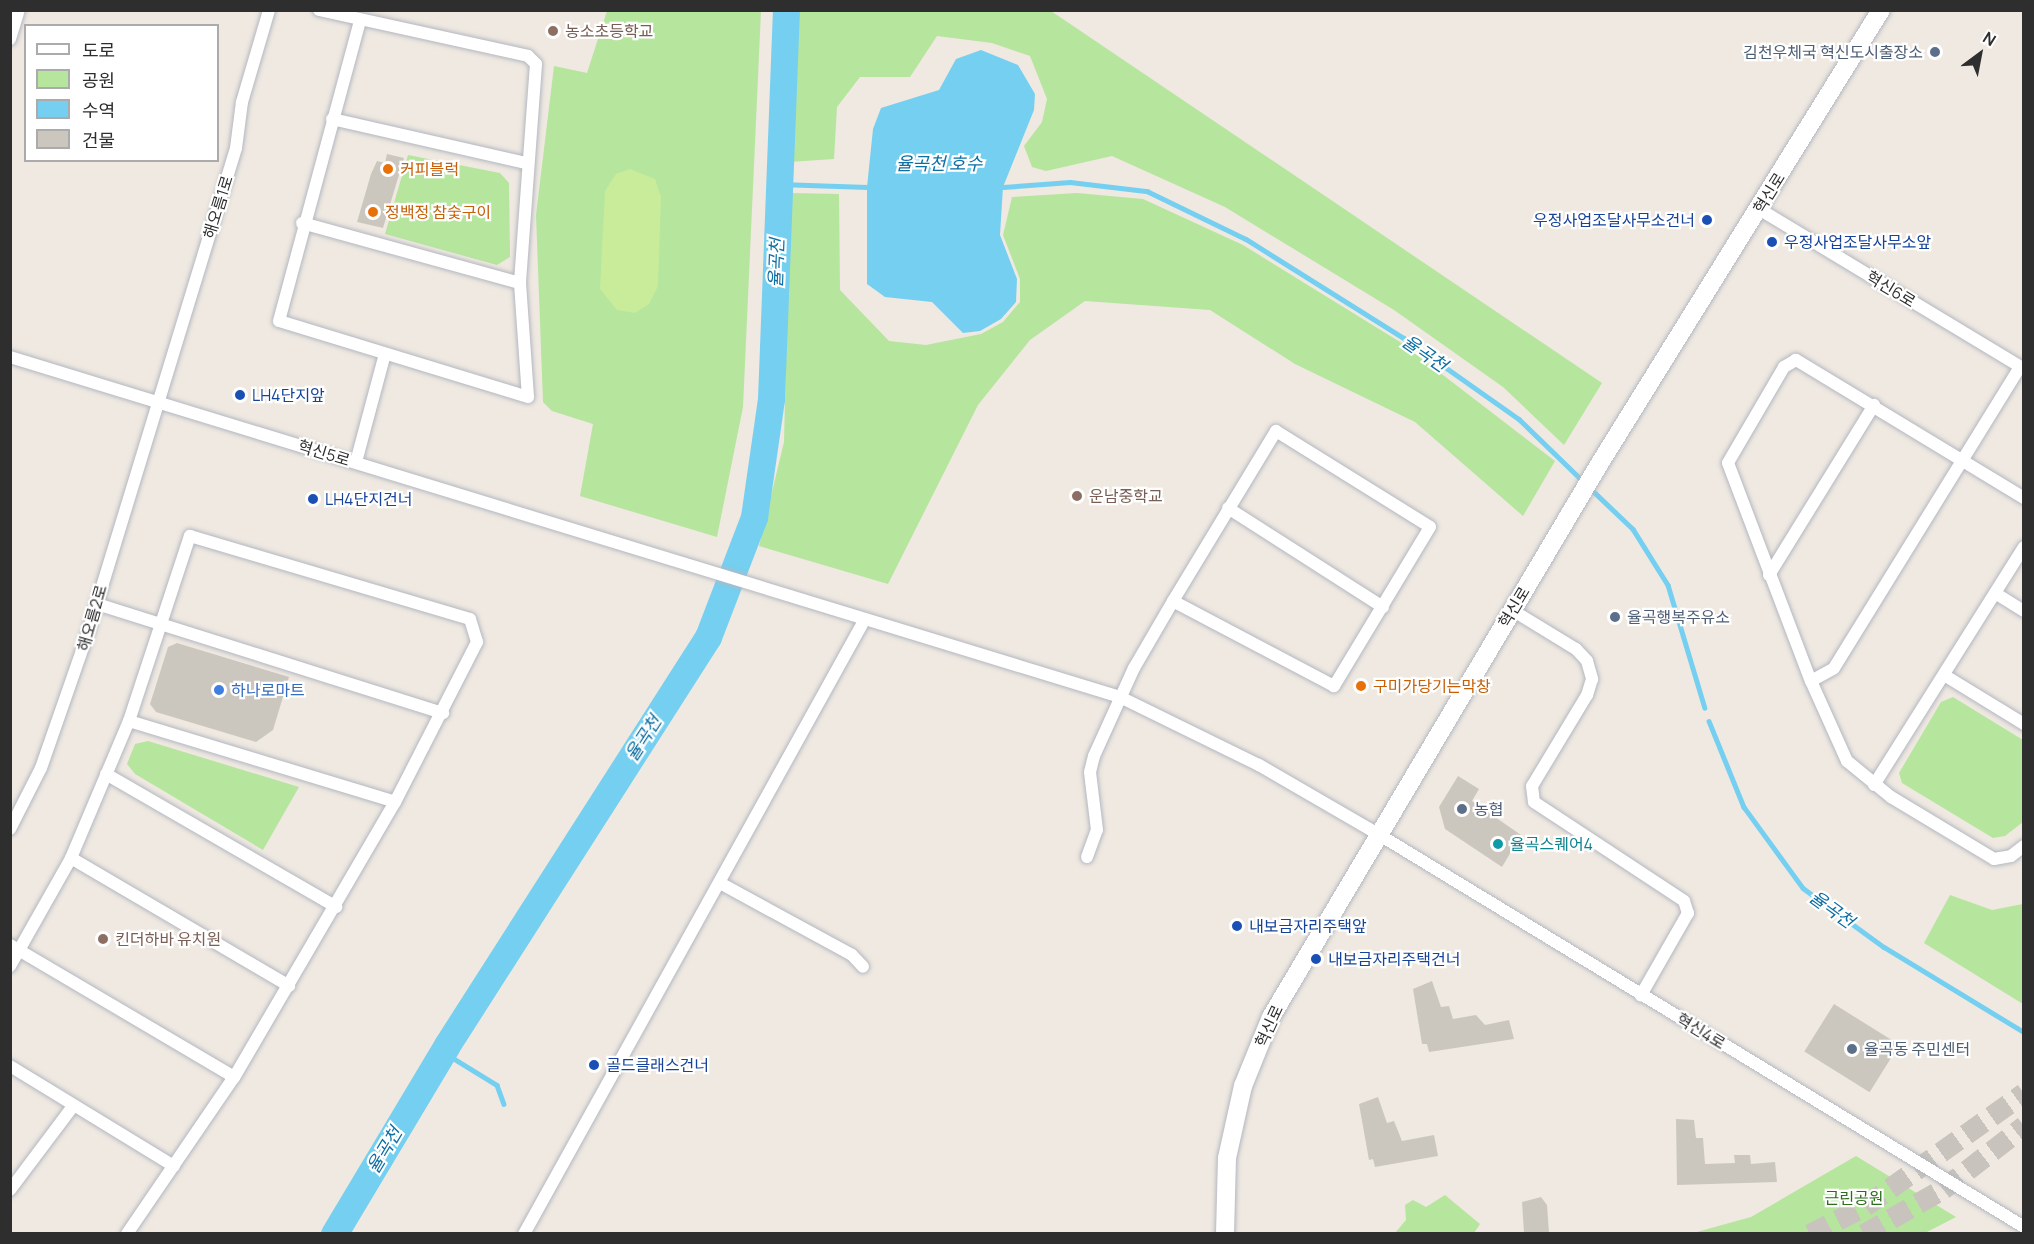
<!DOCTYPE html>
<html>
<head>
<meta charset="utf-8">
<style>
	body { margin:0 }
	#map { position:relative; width:2034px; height:1244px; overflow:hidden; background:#efe9e1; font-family:Manrope,"Noto Sans KR",sans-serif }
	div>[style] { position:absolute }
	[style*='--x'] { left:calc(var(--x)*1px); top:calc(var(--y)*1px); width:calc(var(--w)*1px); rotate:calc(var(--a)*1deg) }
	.green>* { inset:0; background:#b6e59e }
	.pitch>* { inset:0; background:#c9ec9a }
	.water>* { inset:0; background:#75cff0 }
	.stream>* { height:4.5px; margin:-2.25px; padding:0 2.25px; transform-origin:2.25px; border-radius:2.25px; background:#75cff0 }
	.river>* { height:27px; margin:-13.5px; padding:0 13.5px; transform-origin:13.5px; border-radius:13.5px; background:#75cff0 }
	.building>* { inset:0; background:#cbc7bf; transform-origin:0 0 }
	.trunk-tunnel>* { height:21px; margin-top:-10.5px; transform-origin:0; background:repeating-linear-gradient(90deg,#c8c4bd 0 21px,transparent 0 31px) }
	.roads { filter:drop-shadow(0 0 2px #b4b7c1) drop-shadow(0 0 2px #b4b7c1) }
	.minor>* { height:12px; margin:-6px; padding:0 6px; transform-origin:6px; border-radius:6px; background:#fff }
	.secondary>* { height:18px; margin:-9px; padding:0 9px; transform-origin:9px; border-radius:9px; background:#fff }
	.dots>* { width:16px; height:16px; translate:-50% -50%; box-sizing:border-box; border:3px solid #fff; border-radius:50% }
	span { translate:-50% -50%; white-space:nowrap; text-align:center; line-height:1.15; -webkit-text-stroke:4.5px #fff; paint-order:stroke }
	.education-label { font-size:16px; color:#785e54 }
	.left { translate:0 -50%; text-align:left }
	.service-label { font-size:16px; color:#4e5e75 }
	.right { translate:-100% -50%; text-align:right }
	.food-label { font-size:16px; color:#c56008 }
	.street-label { font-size:16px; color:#2e2e2e }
	.transit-label { font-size:16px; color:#164399 }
	.shop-label { font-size:16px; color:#366cbe }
	.culture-label { font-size:16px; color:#0d838f }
	.park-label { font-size:16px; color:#2c6e1b }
	.water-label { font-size:18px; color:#0d6fa3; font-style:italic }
	.frame { position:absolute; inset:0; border:12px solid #2e2e2e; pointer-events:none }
	.legend { position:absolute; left:24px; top:24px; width:195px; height:138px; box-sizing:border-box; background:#fff; border:2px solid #ababab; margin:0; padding:8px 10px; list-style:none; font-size:18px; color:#2e2e2e }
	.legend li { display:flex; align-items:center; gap:12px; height:30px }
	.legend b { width:30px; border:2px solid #ababab }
	.north { position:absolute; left:1950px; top:24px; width:60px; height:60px; -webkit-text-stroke:4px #fff; paint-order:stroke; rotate:32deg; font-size:16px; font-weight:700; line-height:24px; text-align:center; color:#2e2e2e }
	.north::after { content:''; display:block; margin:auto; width:21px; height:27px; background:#2e2e2e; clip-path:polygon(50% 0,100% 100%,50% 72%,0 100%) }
</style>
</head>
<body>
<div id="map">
	<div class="green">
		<div style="clip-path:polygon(607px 11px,761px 11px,743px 407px,717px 537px,580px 496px,593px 424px,552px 411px,543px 402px,536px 215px,554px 66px,587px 73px)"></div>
		<div style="clip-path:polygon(798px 11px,1051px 11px,1602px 383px,1564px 445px,1503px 387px,1394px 310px,1225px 207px,1112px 156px,1046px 171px,1032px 167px,1024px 146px,1042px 122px,1047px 99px,1030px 56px,992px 43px,937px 36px,910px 77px,860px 77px,837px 107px,834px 159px,789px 162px)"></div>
		<div style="clip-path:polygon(408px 155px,500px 173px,509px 183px,510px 257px,497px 265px,385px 234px)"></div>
		<div style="clip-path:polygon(790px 193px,839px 194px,840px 290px,889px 341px,926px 345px,981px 334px,1003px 322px,1020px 302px,1020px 279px,1003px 235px,1012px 197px,1077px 193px,1143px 199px,1243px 245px,1400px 342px,1555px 461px,1523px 516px,1415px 422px,1295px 364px,1210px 310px,1085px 301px,1030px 340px,978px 405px,888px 584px,759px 546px,784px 442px)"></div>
		<div style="clip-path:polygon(1953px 697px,2023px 740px,2023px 822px,2005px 836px,1993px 838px,1902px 783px,1899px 773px,1941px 702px)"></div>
		<div style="clip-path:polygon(148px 741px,299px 787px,263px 850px,135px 774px,127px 764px,135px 744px)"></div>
		<div style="clip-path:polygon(1950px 895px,1992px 910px,2023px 904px,2023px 1004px,1924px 943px)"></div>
		<div style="clip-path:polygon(1856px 1156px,1956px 1217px,1925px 1233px,1693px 1233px,1751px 1217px)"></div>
		<div style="clip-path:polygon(1445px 1195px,1480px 1224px,1474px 1233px,1395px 1233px,1406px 1220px,1405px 1205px,1413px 1200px,1426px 1207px)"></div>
	</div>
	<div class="pitch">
		<div style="clip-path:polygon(630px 169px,655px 179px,661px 197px,658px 286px,649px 304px,635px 313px,617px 310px,600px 289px,605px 191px,616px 174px)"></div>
	</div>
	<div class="water">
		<div style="clip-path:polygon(981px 50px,1018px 65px,1035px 94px,1034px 110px,1003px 187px,1000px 235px,1017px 279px,1016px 302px,1001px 319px,980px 331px,963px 333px,932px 302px,885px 297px,867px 284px,867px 187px,873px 129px,881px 108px,939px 90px,956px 59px)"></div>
	</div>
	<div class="stream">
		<div style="--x:779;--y:184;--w:88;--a:2"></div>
		<div style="--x:1003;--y:187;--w:67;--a:-4.3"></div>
		<div style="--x:1070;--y:182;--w:78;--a:6.7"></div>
		<div style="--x:1147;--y:191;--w:110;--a:25.9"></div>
		<div style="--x:1246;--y:239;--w:186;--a:32.1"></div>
		<div style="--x:1404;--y:338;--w:141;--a:35.2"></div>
		<div style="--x:1519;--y:419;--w:89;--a:44.1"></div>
		<div style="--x:1591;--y:489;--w:58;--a:43.6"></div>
		<div style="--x:1633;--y:529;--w:66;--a:58"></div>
		<div style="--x:1668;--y:585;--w:128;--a:73.3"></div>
		<div style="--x:1709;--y:721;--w:93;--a:67.9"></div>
		<div style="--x:1744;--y:807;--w:100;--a:53.9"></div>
		<div style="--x:1803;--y:888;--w:100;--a:36.1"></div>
		<div style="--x:1884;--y:947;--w:164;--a:31.3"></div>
		<div style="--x:443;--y:1052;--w:63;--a:31.4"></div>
		<div style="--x:497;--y:1085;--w:20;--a:70"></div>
	</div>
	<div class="river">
		<div style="--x:334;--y:1234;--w:220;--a:-59.1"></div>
		<div style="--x:447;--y:1045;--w:484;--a:-57.4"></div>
		<div style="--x:708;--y:637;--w:129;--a:-69"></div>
		<div style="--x:754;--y:517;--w:119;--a:-81.8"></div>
		<div style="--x:771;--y:399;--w:389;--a:-87.8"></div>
	</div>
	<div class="building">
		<div style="clip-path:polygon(387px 154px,404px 158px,383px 228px,357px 222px,371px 174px,377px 161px,385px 163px)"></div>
		<div style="clip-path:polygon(177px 643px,289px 677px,273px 730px,256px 742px,156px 712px,150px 704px,168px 647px)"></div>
		<div style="clip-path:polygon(1458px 776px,1479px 789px,1472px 801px,1521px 835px,1502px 867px,1445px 829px,1439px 807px)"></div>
		<div style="clip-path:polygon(1432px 981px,1441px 1007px,1449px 1006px,1453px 1019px,1476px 1015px,1485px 1025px,1509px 1020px,1514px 1039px,1429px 1052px,1427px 1044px,1422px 1044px,1413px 989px)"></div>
		<div style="left:1834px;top:1004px;width:77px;height:56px;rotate:32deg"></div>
		<div style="clip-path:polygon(1378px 1097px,1387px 1123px,1394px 1121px,1402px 1141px,1434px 1135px,1438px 1156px,1375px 1167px,1373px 1159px,1369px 1160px,1359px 1104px)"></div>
		<div style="clip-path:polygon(1676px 1119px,1694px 1120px,1696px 1138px,1703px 1138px,1705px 1164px,1735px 1163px,1734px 1155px,1750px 1155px,1751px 1164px,1775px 1162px,1777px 1182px,1677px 1185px)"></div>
		<div style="clip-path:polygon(1541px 1197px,1547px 1205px,1549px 1233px,1524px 1233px,1522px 1202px)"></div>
	</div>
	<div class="trunk-tunnel">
		<div style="--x:1810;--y:1234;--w:62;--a:-27"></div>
		<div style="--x:1865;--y:1206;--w:195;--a:-35.4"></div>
		<div style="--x:1864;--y:1234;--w:91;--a:-29.7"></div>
		<div style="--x:1943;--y:1189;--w:103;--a:-37.9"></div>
	</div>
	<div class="roads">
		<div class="minor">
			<div style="--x:319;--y:10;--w:214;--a:12.4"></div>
			<div style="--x:528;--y:56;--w:11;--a:45"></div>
			<div style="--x:536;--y:64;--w:220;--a:94.2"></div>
			<div style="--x:520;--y:283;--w:114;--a:86"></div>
			<div style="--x:528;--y:397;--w:260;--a:-163"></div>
			<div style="--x:279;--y:321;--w:311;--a:-74.9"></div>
			<div style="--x:10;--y:39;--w:30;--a:-73"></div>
			<div style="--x:332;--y:119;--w:199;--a:12.8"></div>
			<div style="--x:1759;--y:209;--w:310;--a:31.1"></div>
			<div style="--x:302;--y:223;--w:226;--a:15.4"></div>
			<div style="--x:10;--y:357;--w:1161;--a:17.03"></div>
			<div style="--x:1120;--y:697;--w:155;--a:26.1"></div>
			<div style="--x:1259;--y:765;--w:138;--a:30.1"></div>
			<div style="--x:1378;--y:834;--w:756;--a:31.31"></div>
			<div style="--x:356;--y:462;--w:112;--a:-75"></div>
			<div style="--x:2024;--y:498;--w:267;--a:-148.8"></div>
			<div style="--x:1796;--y:360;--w:14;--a:150"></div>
			<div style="--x:1784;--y:367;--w:111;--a:120.3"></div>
			<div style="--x:1728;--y:463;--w:233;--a:69.2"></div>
			<div style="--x:1811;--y:681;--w:88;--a:65.8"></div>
			<div style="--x:1847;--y:761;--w:57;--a:39.3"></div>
			<div style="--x:1891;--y:797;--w:120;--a:31"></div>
			<div style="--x:1994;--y:859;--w:17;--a:-10"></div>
			<div style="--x:2011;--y:856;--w:16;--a:-38"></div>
			<div style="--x:1228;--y:508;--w:184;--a:32.6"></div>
			<div style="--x:1769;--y:575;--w:200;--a:-58.3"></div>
			<div style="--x:1995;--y:593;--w:34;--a:32"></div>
			<div style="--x:97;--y:604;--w:363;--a:17.5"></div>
			<div style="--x:1512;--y:610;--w:75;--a:31.4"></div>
			<div style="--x:1576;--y:649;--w:16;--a:47"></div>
			<div style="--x:1587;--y:661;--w:19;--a:74"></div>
			<div style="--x:1592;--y:679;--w:17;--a:107"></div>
			<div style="--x:1587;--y:695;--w:106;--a:121.1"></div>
			<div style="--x:1532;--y:786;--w:16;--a:83"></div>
			<div style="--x:1534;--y:802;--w:180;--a:33.4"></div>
			<div style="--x:1684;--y:901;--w:13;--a:72"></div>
			<div style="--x:1688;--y:913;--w:95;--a:119.8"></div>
			<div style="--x:1944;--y:675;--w:94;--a:31.5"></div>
			<div style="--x:1811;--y:681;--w:26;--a:-29"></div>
			<div style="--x:1834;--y:668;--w:354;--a:-58.3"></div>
			<div style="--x:129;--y:721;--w:278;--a:16.9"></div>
			<div style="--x:106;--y:774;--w:266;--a:30"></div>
			<div style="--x:1874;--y:785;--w:281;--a:-57.8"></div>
			<div style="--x:10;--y:829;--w:68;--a:-63.1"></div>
			<div style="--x:41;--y:768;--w:137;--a:-70.8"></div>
			<div style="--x:86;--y:639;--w:513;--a:-73.01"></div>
			<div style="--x:236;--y:148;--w:46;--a:-82.6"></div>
			<div style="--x:242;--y:102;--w:96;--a:-73.6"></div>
			<div style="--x:1087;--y:857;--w:29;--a:-70"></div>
			<div style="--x:1097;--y:830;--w:58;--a:-96.9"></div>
			<div style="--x:1090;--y:772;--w:16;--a:-76"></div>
			<div style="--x:1094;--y:756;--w:97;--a:-65.6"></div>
			<div style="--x:1134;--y:668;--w:78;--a:-59.8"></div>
			<div style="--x:1173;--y:601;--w:199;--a:-58.8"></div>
			<div style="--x:1276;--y:431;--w:181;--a:31.9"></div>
			<div style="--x:1430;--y:527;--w:186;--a:121.1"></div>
			<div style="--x:1334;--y:686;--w:182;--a:-152.2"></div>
			<div style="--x:71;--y:858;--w:253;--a:30.4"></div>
			<div style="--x:720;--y:883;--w:150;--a:28.6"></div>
			<div style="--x:852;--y:955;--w:16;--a:47"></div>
			<div style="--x:10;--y:945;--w:260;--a:30.5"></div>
			<div style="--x:10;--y:966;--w:124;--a:-60.5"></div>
			<div style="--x:71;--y:858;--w:149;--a:-67.1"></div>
			<div style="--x:129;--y:721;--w:195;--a:-71.8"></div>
			<div style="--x:190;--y:536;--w:292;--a:16.5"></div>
			<div style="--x:470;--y:619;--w:24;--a:73"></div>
			<div style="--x:477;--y:642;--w:180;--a:117.1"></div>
			<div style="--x:395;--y:802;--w:319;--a:120.3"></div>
			<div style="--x:234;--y:1077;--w:190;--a:124.3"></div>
			<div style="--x:10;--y:1066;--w:192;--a:31.4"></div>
			<div style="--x:10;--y:1190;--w:105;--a:-53.1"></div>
			<div style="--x:524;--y:1234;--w:703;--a:-60.99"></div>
		</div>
		<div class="secondary">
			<div style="--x:1225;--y:1234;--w:76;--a:-88.5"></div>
			<div style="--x:1227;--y:1158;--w:74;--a:-77.5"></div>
			<div style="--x:1243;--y:1086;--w:74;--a:-67.9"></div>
			<div style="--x:1271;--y:1017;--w:644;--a:-59.3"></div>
			<div style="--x:1600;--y:463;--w:533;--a:-58.19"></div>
		</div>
	</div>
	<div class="dots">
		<div style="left:553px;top:31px;background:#8d6e63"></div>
		<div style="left:1935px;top:52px;background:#5c6f8a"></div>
		<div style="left:388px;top:169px;background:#e8710a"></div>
		<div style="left:373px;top:212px;background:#e8710a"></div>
		<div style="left:1707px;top:220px;background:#1a4fb4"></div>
		<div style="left:1772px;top:242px;background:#1a4fb4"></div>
		<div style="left:240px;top:395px;background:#1a4fb4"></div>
		<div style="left:1077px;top:496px;background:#8d6e63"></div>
		<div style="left:313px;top:499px;background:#1a4fb4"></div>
		<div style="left:1615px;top:617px;background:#5c6f8a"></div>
		<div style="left:1361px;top:686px;background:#e8710a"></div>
		<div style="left:219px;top:690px;background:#3f7fe0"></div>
		<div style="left:1462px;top:809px;background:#5c6f8a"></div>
		<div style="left:1498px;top:844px;background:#0f9aa8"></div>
		<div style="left:1237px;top:926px;background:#1a4fb4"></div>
		<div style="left:103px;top:939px;background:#8d6e63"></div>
		<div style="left:1316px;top:959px;background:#1a4fb4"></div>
		<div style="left:1852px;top:1049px;background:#5c6f8a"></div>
		<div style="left:594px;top:1065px;background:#1a4fb4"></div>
	</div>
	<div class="education-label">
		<span class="left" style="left:565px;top:31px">농소초등학교</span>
		<span class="left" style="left:1089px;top:496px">운남중학교</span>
		<span class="left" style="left:115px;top:939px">킨더하바 유치원</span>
	</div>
	<div class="service-label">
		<span class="right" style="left:1923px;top:52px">김천우체국 혁신도시출장소</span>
		<span class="left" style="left:1627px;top:617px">율곡행복주유소</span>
		<span class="left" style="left:1474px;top:809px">농협</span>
		<span class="left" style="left:1864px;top:1049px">율곡동 주민센터</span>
	</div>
	<div class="food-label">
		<span class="left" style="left:400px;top:169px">커피블럭</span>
		<span class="left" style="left:385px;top:212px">정백정 참숯구이</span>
		<span class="left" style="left:1373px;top:686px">구미가당기는막창</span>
	</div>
	<div class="street-label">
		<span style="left:1769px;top:193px;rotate:-58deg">혁신로</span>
		<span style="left:218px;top:207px;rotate:-73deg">해오름1로</span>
		<span style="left:1891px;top:289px;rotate:31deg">혁신6로</span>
		<span style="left:324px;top:453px;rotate:17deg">혁신5로</span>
		<span style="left:1514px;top:607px;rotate:-59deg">혁신로</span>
		<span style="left:92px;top:618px;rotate:-74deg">해오름2로</span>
		<span style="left:1269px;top:1026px;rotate:-65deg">혁신로</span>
		<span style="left:1701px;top:1031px;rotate:31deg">혁신4로</span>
	</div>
	<div class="transit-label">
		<span class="right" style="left:1695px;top:220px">우정사업조달사무소건너</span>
		<span class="left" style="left:1784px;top:242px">우정사업조달사무소앞</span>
		<span class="left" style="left:252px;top:395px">LH4단지앞</span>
		<span class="left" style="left:325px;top:499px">LH4단지건너</span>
		<span class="left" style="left:1249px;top:926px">내보금자리주택앞</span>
		<span class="left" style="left:1328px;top:959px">내보금자리주택건너</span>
		<span class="left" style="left:606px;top:1065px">골드클래스건너</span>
	</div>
	<div class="shop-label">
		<span class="left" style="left:231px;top:690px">하나로마트</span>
	</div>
	<div class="culture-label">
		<span class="left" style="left:1510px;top:844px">율곡스퀘어4</span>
	</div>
	<div class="park-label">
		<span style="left:1854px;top:1198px">근린공원</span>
	</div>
	<div class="water-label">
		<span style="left:939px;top:163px">율곡천 호수</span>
		<span style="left:776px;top:263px;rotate:-88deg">율곡천</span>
		<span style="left:1425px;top:353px;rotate:35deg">율곡천</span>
		<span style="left:643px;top:738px;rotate:-57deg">율곡천</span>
		<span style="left:1832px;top:909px;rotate:36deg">율곡천</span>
		<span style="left:384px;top:1150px;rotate:-59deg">율곡천</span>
	</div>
	<div class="frame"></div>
	<ul class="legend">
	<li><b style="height:8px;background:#fff"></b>도로</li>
	<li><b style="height:16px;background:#b6e59e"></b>공원</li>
	<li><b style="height:16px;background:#75cff0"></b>수역</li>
	<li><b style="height:16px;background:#cbc7bf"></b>건물</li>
	</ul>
	<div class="north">N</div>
</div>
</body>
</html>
